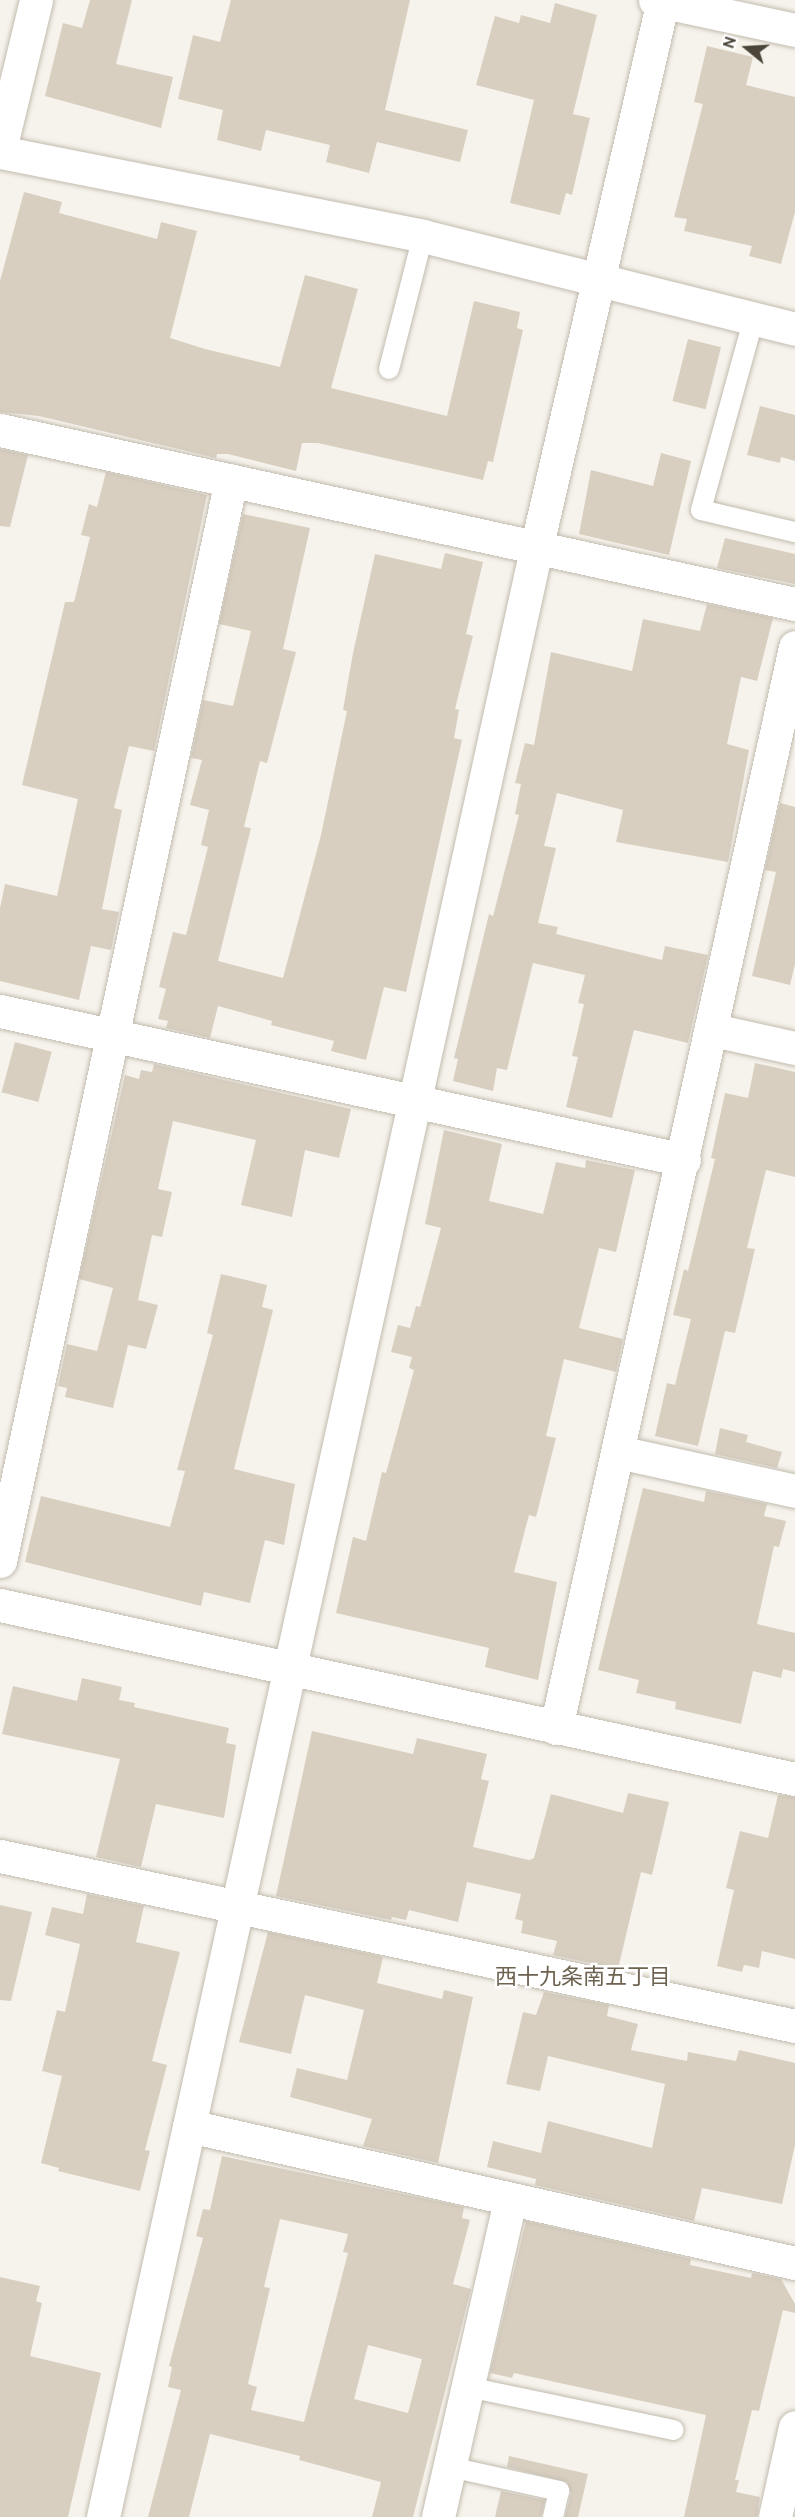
<!DOCTYPE html>
<html>
<head>
<meta charset="utf-8">
<style>
	body { margin:0 }
	#map { position:relative; width:795px; height:2517px; overflow:hidden; background:#f6f3ec; font-family:Cabin,"Noto Sans JP",sans-serif }
	div>[style] { position:absolute }
	[style*='--x'] { left:calc(var(--x)*1px); top:calc(var(--y)*1px); width:calc(var(--w)*1px); rotate:calc(var(--a)*1deg) }
	.building>* { inset:0; background:#d8cfc1; transform-origin:0 0 }
	.roads { filter:drop-shadow(0 0 2px #c2bbae) drop-shadow(0 0 2px #c2bbae) }
	.service>* { height:20px; margin:-10px; padding:0 10px; transform-origin:10px; border-radius:10px; background:#fff }
	.minor>* { height:33px; margin:-16.5px; padding:0 16.5px; transform-origin:16.5px; border-radius:16.5px; background:#fff }
	span { translate:-50% -50%; white-space:nowrap; text-align:center; line-height:1.15; -webkit-text-stroke:5px #fff; paint-order:stroke }
	.neighbourhood-label { font-size:22px; color:#6e6250 }
	.north { position:absolute; left:717px; top:18px; width:60px; height:60px; -webkit-text-stroke:4px #fff; paint-order:stroke; rotate:288deg; font-size:16px; font-weight:700; line-height:24px; text-align:center; color:#4b4439 }
	.north::after { content:''; display:block; margin:auto; width:21px; height:27px; background:#4b4439; clip-path:polygon(50% 0,100% 100%,50% 72%,0 100%) }
</style>
</head>
<body>
<div id="map">
	<div class="building">
		<div style="clip-path:polygon(90px 0,132px 0,116px 64px,173px 77px,161px 128px,45px 96px,63px 23px,82px 28px)"></div>
		<div style="clip-path:polygon(231px 0,410px 0,385px 110px,468px 130px,460px 162px,377px 142px,369px 173px,326px 162px,330px 145px,266px 130px,261px 151px,217px 140px,223px 110px,178px 99px,193px 35px,220px 42px)"></div>
		<div style="clip-path:polygon(555px 3px,597px 15px,573px 114px,590px 118px,572px 195px,566px 193px,560px 215px,510px 203px,534px 100px,476px 85px,495px 16px,519px 23px,521px 15px,550px 23px)"></div>
		<div style="clip-path:polygon(707px 46px,753px 57px,746px 85px,795px 97px,795px 212px,781px 264px,749px 256px,752px 246px,684px 231px,687px 219px,674px 217px,703px 104px,694px 102px)"></div>
		<div style="clip-path:polygon(24px 192px,62px 202px,59px 213px,157px 239px,161px 222px,197px 231px,170px 338px,205px 349px,280px 367px,305px 275px,358px 289px,331px 388px,447px 416px,474px 301px,520px 312px,517px 328px,523px 330px,493px 462px,488px 461px,483px 480px,318px 443px,302px 443px,296px 471px,228px 454px,217px 454px,216px 458px,39px 416px,0 412px,0 281px)"></div>
		<div style="left:688px;top:339px;width:34px;height:64px;rotate:14deg"></div>
		<div style="clip-path:polygon(760px 406px,795px 415px,795px 461px,781px 457px,780px 463px,747px 455px)"></div>
		<div style="clip-path:polygon(0 449px,28px 455px,10px 527px,0 526px)"></div>
		<div style="clip-path:polygon(661px 453px,691px 461px,669px 555px,579px 534px,591px 470px,653px 486px)"></div>
		<div style="clip-path:polygon(106px 472px,207px 495px,154px 751px,129px 746px,114px 808px,122px 810px,102px 909px,119px 912px,111px 950px,91px 946px,79px 1000px,0 981px,0 908px,5px 884px,57px 896px,78px 799px,22px 785px,65px 602px,74px 602px,90px 537px,81px 535px,89px 504px,97px 507px)"></div>
		<div style="clip-path:polygon(243px 514px,310px 528px,283px 649px,296px 652px,267px 763px,260px 761px,244px 827px,251px 828px,218px 961px,283px 978px,321px 835px,347px 711px,343px 710px,353px 653px,375px 554px,441px 569px,445px 553px,483px 562px,466px 634px,473px 636px,455px 709px,459px 710px,454px 738px,462px 740px,406px 992px,384px 987px,366px 1060px,331px 1051px,334px 1041px,271px 1025px,272px 1021px,218px 1006px,210px 1038px,166px 1028px,168px 1021px,158px 1019px,166px 989px,159px 987px,173px 932px,186px 935px,208px 847px,201px 845px,209px 810px,190px 805px,202px 760px,191px 758px,203px 700px,233px 706px,251px 631px,219px 624px)"></div>
		<div style="clip-path:polygon(725px 538px,795px 554px,795px 584px,717px 568px)"></div>
		<div style="clip-path:polygon(707px 604px,773px 618px,757px 681px,741px 677px,727px 744px,749px 750px,728px 862px,616px 842px,623px 810px,557px 793px,544px 846px,556px 848px,538px 923px,558px 927px,556px 934px,662px 960px,665px 946px,708px 955px,688px 1043px,634px 1030px,612px 1118px,566px 1107px,578px 1057px,572px 1056px,584px 1004px,578px 1003px,585px 975px,533px 963px,507px 1070px,497px 1068px,493px 1091px,453px 1081px,458px 1059px,454px 1058px,489px 914px,493px 916px,519px 815px,515px 814px,521px 784px,515px 783px,525px 743px,534px 745px,551px 652px,632px 671px,643px 619px,700px 631px)"></div>
		<div style="clip-path:polygon(780px 803px,795px 807px,795px 964px,790px 985px,752px 976px,776px 872px,765px 870px)"></div>
		<div style="left:15px;top:1042px;width:38px;height:52px;rotate:15deg"></div>
		<div style="clip-path:polygon(755px 1063px,795px 1072px,795px 1177px,766px 1170px,747px 1248px,755px 1249px,747px 1283px,735px 1333px,725px 1331px,698px 1446px,655px 1436px,667px 1383px,675px 1385px,691px 1319px,673px 1315px,684px 1269px,688px 1271px,715px 1159px,711px 1158px,725px 1093px,748px 1098px)"></div>
		<div style="clip-path:polygon(154px 1064px,351px 1109px,339px 1158px,305px 1150px,292px 1217px,241px 1205px,256px 1140px,173px 1121px,158px 1189px,172px 1192px,162px 1237px,152px 1235px,138px 1300px,158px 1305px,146px 1349px,128px 1345px,113px 1408px,65px 1397px,67px 1388px,58px 1386px,67px 1344px,97px 1351px,113px 1288px,79px 1279px,125px 1075px,139px 1079px,141px 1070px,152px 1072px)"></div>
		<div style="clip-path:polygon(444px 1130px,502px 1144px,489px 1201px,543px 1214px,556px 1162px,585px 1168px,586px 1160px,635px 1170px,616px 1252px,599px 1248px,579px 1328px,623px 1339px,616px 1372px,564px 1359px,546px 1436px,556px 1438px,536px 1517px,529px 1515px,514px 1572px,557px 1582px,538px 1680px,485px 1667px,489px 1648px,336px 1613px,353px 1537px,366px 1541px,382px 1472px,386px 1473px,414px 1370px,409px 1368px,412px 1357px,391px 1352px,398px 1325px,410px 1328px,416px 1306px,420px 1307px,441px 1228px,425px 1224px)"></div>
		<div style="clip-path:polygon(221px 1274px,267px 1285px,262px 1307px,273px 1310px,234px 1469px,295px 1484px,284px 1545px,265px 1540px,250px 1603px,204px 1592px,201px 1606px,25px 1562px,41px 1496px,170px 1527px,185px 1471px,177px 1470px,213px 1335px,207px 1333px)"></div>
		<div style="clip-path:polygon(720px 1428px,748px 1435px,746px 1442px,782px 1452px,777px 1468px,715px 1454px)"></div>
		<div style="clip-path:polygon(643px 1488px,704px 1502px,706px 1491px,767px 1504px,764px 1516px,786px 1521px,779px 1547px,774px 1546px,757px 1624px,795px 1633px,795px 1672px,783px 1669px,781px 1678px,753px 1671px,741px 1724px,675px 1709px,676px 1702px,636px 1693px,639px 1680px,598px 1670px)"></div>
		<div style="clip-path:polygon(82px 1678px,122px 1687px,119px 1700px,135px 1703px,134px 1707px,229px 1728px,226px 1743px,236px 1745px,224px 1818px,156px 1804px,141px 1867px,96px 1857px,120px 1759px,2px 1734px,13px 1686px,77px 1701px)"></div>
		<div style="clip-path:polygon(312px 1731px,413px 1754px,417px 1738px,487px 1754px,481px 1779px,489px 1781px,473px 1847px,529px 1860px,534px 1858px,551px 1794px,623px 1813px,628px 1793px,669px 1802px,652px 1875px,641px 1872px,618px 1969px,553px 1955px,557px 1941px,521px 1933px,523px 1921px,515px 1919px,521px 1894px,467px 1882px,458px 1922px,409px 1910px,406px 1920px,392px 1917px,391px 1920px,276px 1896px)"></div>
		<div style="clip-path:polygon(778px 1795px,795px 1797px,795px 1959px,762px 1951px,759px 1968px,744px 1965px,742px 1972px,717px 1966px,734px 1890px,726px 1888px,740px 1831px,768px 1838px)"></div>
		<div style="clip-path:polygon(87px 1894px,144px 1906px,136px 1942px,180px 1952px,152px 2061px,167px 2065px,145px 2150px,150px 2151px,140px 2191px,58px 2171px,59px 2168px,41px 2163px,62px 2076px,42px 2071px,57px 2010px,65px 2012px,80px 1944px,45px 1935px,52px 1907px,83px 1914px)"></div>
		<div style="clip-path:polygon(0 1905px,32px 1912px,11px 2001px,0 2000px)"></div>
		<div style="clip-path:polygon(268px 1932px,383px 1957px,377px 1983px,442px 1999px,444px 1990px,473px 1997px,438px 2163px,363px 2146px,372px 2119px,290px 2097px,297px 2068px,347px 2080px,364px 2010px,305px 1995px,291px 2054px,239px 2042px)"></div>
		<div style="clip-path:polygon(544px 1992px,609px 2005px,607px 2016px,638px 2024px,631px 2050px,687px 2061px,688px 2052px,736px 2061px,739px 2050px,795px 2063px,795px 2145px,782px 2204px,702px 2188px,694px 2221px,535px 2185px,536px 2179px,487px 2167px,493px 2141px,541px 2153px,548px 2121px,652px 2148px,665px 2084px,548px 2056px,540px 2091px,506px 2084px,523px 2012px,536px 2015px)"></div>
		<div style="clip-path:polygon(evenodd,222px 2156px,464px 2207px,462px 2218px,470px 2220px,453px 2284px,471px 2289px,413px 2517px,372px 2517px,381px 2482px,299px 2460px,300px 2456px,210px 2434px,189px 2517px,148px 2517px,181px 2390px,168px 2387px,172px 2367px,169px 2366px,203px 2238px,196px 2236px,203px 2209px,210px 2210px,222px 2156px,280px 2219px,348px 2234px,343px 2252px,348px 2253px,304px 2422px,251px 2410px,257px 2387px,248px 2384px,270px 2288px,264px 2287px,280px 2219px,222px 2156px,368px 2345px,422px 2359px,408px 2413px,354px 2399px,368px 2345px)"></div>
		<div style="clip-path:polygon(526px 2221px,691px 2259px,690px 2265px,751px 2278px,752px 2273px,781px 2279px,795px 2304px,795px 2313px,783px 2310px,759px 2411px,752px 2410px,735px 2480px,739px 2480px,736px 2492px,760px 2497px,757px 2517px,684px 2517px,706px 2415px,514px 2373px,512px 2378px,490px 2373px)"></div>
		<div style="clip-path:polygon(0 2277px,40px 2286px,36px 2301px,42px 2303px,30px 2356px,101px 2373px,68px 2517px,0 2517px)"></div>
		<div style="clip-path:polygon(509px 2456px,588px 2474px,578px 2517px,565px 2517px,571px 2493px,567px 2482px,507px 2467px)"></div>
		<div style="clip-path:polygon(501px 2491px,545px 2500px,541px 2517px,495px 2517px)"></div>
	</div>
	<div class="roads">
		<div class="service">
			<div style="--x:753;--y:321;--w:196;--a:105.4"></div>
			<div style="--x:701;--y:510;--w:97;--a:13.2"></div>
			<div style="--x:389;--y:369;--w:137;--a:-75.7"></div>
			<div style="--x:468;--y:2387;--w:210;--a:11.8"></div>
			<div style="--x:450;--y:2467;--w:112;--a:12.4"></div>
			<div style="--x:559;--y:2491;--w:27;--a:103"></div>
		</div>
		<div class="minor">
			<div style="--x:655;--y:0;--w:143;--a:12.1"></div>
			<div style="--x:0;--y:149;--w:153;--a:-76.4"></div>
			<div style="--x:0;--y:152;--w:431;--a:11.2"></div>
			<div style="--x:423;--y:236;--w:383;--a:14"></div>
			<div style="--x:0;--y:430;--w:814;--a:12.35"></div>
			<div style="--x:0;--y:1011;--w:700;--a:12.29"></div>
			<div style="--x:713;--y:1030;--w:84;--a:12.4"></div>
			<div style="--x:618;--y:1452;--w:181;--a:12.4"></div>
			<div style="--x:0;--y:1561;--w:1105;--a:-77.94"></div>
			<div style="--x:0;--y:1605;--w:814;--a:12.35"></div>
			<div style="--x:556;--y:1728;--w:1107;--a:-77.53"></div>
			<div style="--x:0;--y:1856;--w:813;--a:12.07"></div>
			<div style="--x:189;--y:2126;--w:621;--a:12.74"></div>
			<div style="--x:103;--y:2517;--w:2015;--a:-77.59"></div>
			<div style="--x:536;--y:549;--w:563;--a:-76.97"></div>
			<div style="--x:438;--y:2517;--w:324;--a:-77.2"></div>
			<div style="--x:775;--y:2517;--w:92;--a:-77.5"></div>
		</div>
	</div>
	<div class="neighbourhood-label">
		<span style="left:583px;top:1977px">西十九条南五丁目</span>
	</div>
	<div class="north">N</div>
</div>
</body>
</html>
